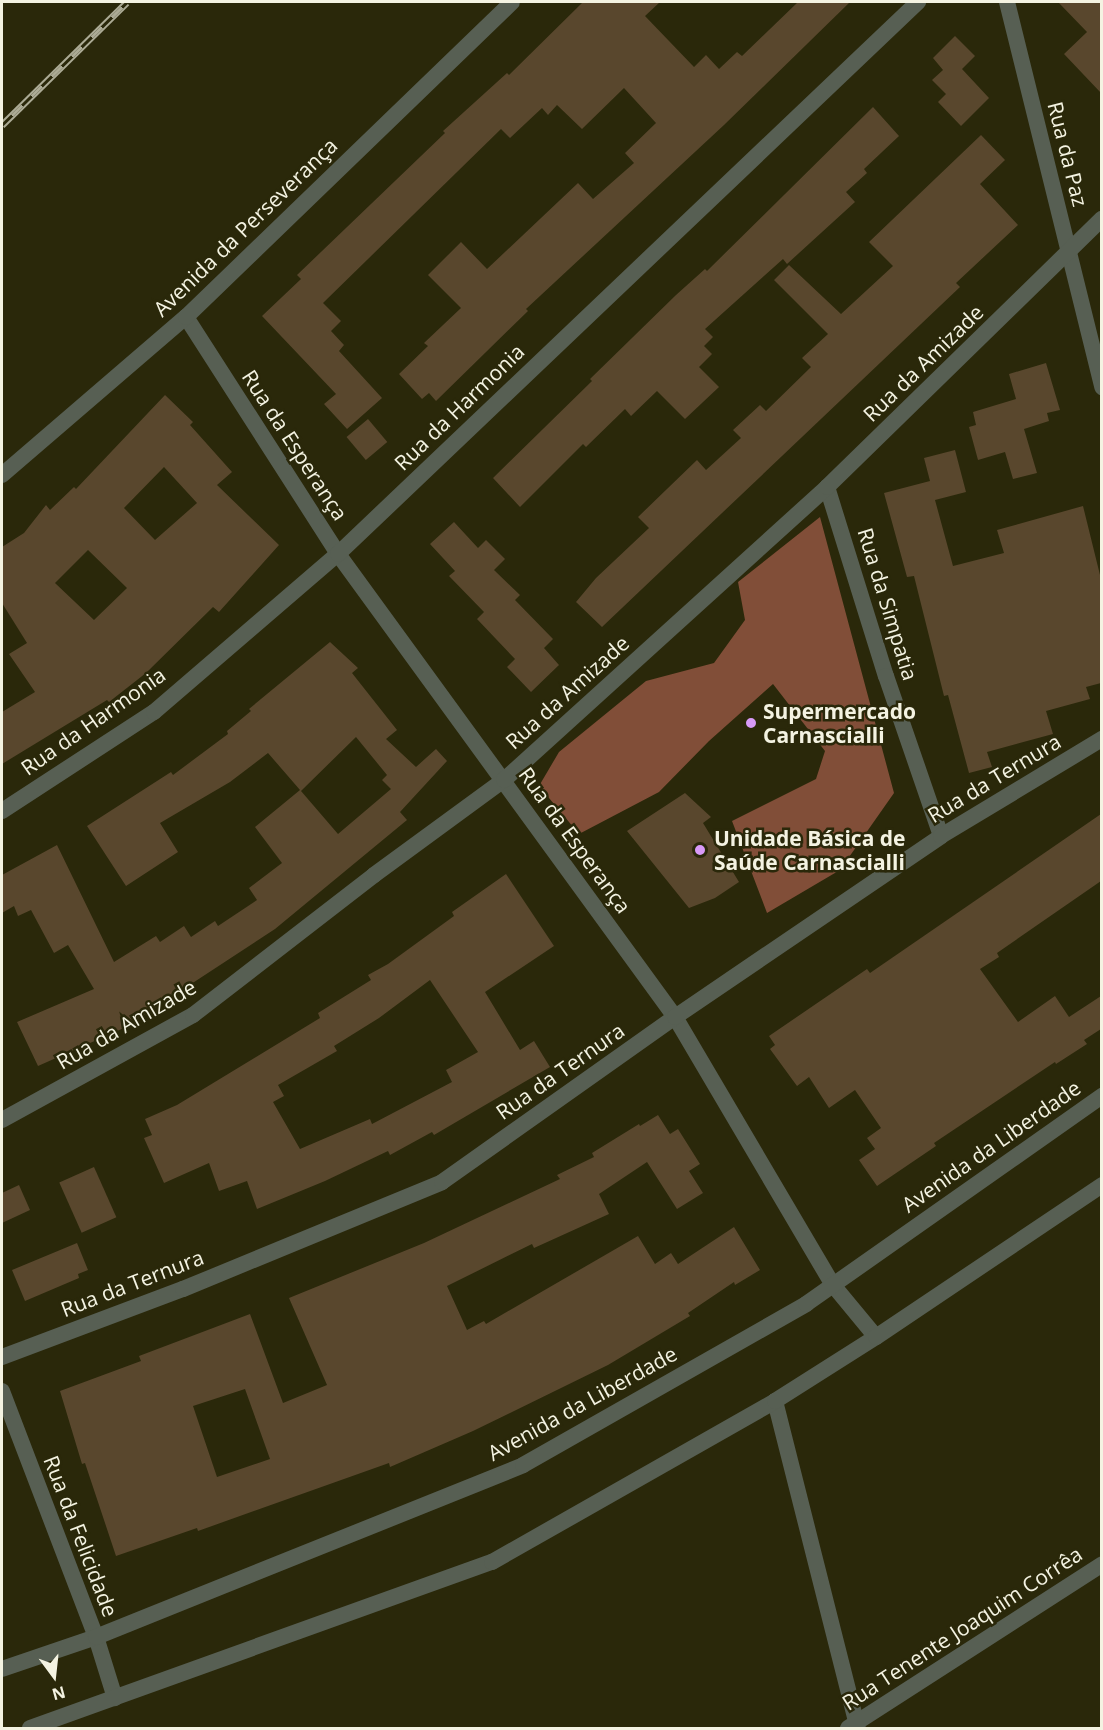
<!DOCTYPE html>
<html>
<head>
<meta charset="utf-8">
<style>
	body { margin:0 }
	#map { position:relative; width:1103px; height:1730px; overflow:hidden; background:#2a280a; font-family:"Open Sans",sans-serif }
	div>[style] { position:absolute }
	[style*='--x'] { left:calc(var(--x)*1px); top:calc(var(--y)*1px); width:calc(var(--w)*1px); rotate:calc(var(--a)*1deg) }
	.forest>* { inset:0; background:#814e38 }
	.building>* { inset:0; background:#59472d; transform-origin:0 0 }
	.minor>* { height:16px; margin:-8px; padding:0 8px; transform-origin:8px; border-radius:8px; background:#575f53 }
	.tertiary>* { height:16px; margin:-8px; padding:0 8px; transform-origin:8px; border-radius:8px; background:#575f53 }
	.rail>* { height:7px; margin-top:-3.5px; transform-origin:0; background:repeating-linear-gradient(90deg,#2a280a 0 14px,#acab95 0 28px); box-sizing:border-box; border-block:2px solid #acab95 }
	.dots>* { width:16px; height:16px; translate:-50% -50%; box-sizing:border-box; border:3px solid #2a280a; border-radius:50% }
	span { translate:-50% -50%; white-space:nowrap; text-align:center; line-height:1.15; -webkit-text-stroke:5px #2a280a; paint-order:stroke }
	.street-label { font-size:21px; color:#f4f3e2 }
	.poi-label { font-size:21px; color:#f4f3e2; font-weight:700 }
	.left { translate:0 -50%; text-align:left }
	.frame { position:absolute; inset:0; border:3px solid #f4f3e2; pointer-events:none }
	.north { position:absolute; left:24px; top:1646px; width:60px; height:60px; -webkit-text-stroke:4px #2a280a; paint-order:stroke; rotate:165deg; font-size:16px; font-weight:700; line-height:24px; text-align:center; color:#f4f3e2 }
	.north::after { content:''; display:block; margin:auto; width:21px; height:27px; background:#f4f3e2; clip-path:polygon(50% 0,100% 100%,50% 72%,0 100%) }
</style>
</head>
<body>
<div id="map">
	<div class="forest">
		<div style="clip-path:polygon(820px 517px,894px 793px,840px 870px,767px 913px,732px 821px,816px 779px,825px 751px,773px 684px,709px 741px,659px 792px,579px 834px,539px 786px,559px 752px,646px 681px,714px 663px,745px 620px,738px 582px)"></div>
	</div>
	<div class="building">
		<div style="clip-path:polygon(583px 2px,660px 2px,645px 16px,694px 67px,706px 55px,719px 69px,737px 52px,742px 56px,798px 2px,850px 2px,724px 125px,526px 309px,528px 311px,436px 401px,429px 393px,422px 399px,399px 374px,428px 346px,424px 343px,461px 308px,428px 275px,461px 242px,487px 269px,578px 183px,593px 199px,634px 163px,625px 153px,656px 123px,624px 88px,582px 129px,557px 105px,548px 115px,542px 108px,510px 138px,501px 129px,323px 303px,341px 321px,331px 331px,344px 345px,339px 351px,382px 398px,347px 429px,324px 404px,336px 394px,262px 316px,301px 279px,297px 275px,445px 133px,443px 131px,507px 73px,509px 75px)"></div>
		<div style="clip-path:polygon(1058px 2px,1101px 2px,1101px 93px,1064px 54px,1087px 32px)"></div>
		<div style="clip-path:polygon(955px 36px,975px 56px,962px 69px,989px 98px,961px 126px,938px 102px,946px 94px,932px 80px,943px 70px,933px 58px)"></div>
		<div style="clip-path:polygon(873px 107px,899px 136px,864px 169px,867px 173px,846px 192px,855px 202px,787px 264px,783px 259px,705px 329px,713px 337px,704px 346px,712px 354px,699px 367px,719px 387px,685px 419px,657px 391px,631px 416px,625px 409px,586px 447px,583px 444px,520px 507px,493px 478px,592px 381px,590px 379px,676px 295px,705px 269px,707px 271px)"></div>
		<div style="clip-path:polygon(981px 135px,1005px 160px,980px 184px,1018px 225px,956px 283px,960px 287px,602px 627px,576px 602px,596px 578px,649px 528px,638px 517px,697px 460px,706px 470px,741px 438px,733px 430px,760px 405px,766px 411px,811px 367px,802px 358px,828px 334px,774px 280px,789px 265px,841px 314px,893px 266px,869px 242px)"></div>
		<div style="clip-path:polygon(1046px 363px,1060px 410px,1047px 413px,1049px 421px,1024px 429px,1037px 473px,1013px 479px,1005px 452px,978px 460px,969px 427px,976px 425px,973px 412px,1016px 399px,1009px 374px)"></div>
		<div style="clip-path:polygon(evenodd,165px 395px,193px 422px,190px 425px,232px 472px,217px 485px,279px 545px,219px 612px,213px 607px,146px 673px,109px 702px,107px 700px,2px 764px,2px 712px,35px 692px,9px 654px,27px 643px,2px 603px,2px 547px,24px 533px,46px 505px,50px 510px,74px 487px,76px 489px,165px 395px,164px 467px,197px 503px,155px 540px,124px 508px,164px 467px,165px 395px,88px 550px,127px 588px,94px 620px,55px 583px,88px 550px)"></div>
		<div style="left:368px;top:419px;width:30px;height:28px;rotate:50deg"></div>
		<div style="clip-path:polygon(955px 450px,966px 492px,935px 500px,953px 566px,1004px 553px,997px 530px,1083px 506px,1101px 579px,1101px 683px,1086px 687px,1090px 699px,1046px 711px,1053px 734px,987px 752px,992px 767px,969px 773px,948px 695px,944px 696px,914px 576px,907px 577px,884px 493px,930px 481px,924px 458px)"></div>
		<div style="clip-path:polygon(454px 522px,478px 548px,486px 540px,505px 559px,494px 570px,520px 595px,515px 600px,553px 639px,544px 648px,559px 665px,531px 692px,507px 667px,515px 659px,477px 619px,484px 612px,449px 576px,455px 571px,430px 544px)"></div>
		<div style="clip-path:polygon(evenodd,330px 642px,358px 668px,352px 673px,397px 730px,386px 739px,416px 767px,436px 749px,447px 761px,400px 812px,407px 820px,275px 929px,124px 1028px,38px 1066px,17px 1022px,94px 989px,68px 945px,54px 953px,31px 910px,18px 916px,14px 906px,2px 913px,2px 875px,57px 845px,114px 962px,156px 936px,160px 942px,184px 926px,191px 937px,215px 921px,218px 926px,257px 900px,249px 888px,282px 863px,255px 827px,300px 790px,268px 753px,230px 782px,160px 823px,178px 852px,126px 886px,87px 826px,171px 772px,173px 775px,228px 734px,227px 731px,251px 711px,249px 709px,330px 642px,356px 737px,387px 775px,382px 780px,391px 789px,338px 834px,301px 791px,356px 737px)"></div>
		<div style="clip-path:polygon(685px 793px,711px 817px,703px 823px,739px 882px,715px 898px,689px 908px,627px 831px)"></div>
		<div style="clip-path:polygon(1101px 814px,1101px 881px,997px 953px,999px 957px,980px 969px,1018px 1022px,1055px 996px,1069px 1017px,1101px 996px,1101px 1029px,1084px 1040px,1087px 1044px,1056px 1064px,1055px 1062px,934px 1143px,936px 1146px,877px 1186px,859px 1160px,875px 1149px,867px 1138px,881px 1128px,855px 1090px,829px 1108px,809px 1077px,797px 1086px,770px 1049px,775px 1045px,769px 1036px,867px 969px,870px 973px)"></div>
		<div style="clip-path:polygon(evenodd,506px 874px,554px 946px,485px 992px,520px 1050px,534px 1041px,550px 1067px,434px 1135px,432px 1132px,390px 1155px,388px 1151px,325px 1181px,257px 1209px,247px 1181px,219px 1191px,209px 1163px,164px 1183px,144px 1138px,152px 1135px,145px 1119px,177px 1105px,320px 1018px,318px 1013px,371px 980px,368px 975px,388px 964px,454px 916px,452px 912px,506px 874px,430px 980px,478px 1052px,446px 1070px,452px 1082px,372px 1124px,370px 1119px,300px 1149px,273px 1102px,284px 1096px,278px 1085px,337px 1051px,334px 1046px,379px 1018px,430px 980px)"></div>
		<div style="clip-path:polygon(evenodd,658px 1115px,670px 1134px,678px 1129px,700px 1164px,689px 1171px,703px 1193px,677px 1209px,647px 1162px,599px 1194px,609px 1214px,534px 1248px,532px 1244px,447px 1286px,467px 1330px,484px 1321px,486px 1324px,638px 1236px,655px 1264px,671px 1253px,678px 1264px,734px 1227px,760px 1270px,735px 1285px,734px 1282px,688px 1313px,690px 1316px,608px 1365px,473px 1431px,390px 1467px,389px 1463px,198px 1531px,197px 1528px,116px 1556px,85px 1463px,82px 1464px,60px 1391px,141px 1361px,139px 1356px,250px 1314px,283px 1403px,327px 1385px,289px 1298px,424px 1243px,560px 1179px,557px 1175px,594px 1157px,592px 1153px,639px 1124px,640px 1126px,658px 1115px,245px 1389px,270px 1459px,217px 1477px,193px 1406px,245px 1389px)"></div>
		<div style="left:94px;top:1167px;width:55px;height:38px;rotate:66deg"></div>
		<div style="clip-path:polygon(19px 1185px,30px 1210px,2px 1223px,2px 1193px)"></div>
		<div style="clip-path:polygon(77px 1243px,88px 1270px,78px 1274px,79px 1278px,25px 1301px,12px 1270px)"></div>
	</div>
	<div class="minor">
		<div style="--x:1007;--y:2;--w:397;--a:76.1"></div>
		<div style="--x:186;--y:317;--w:282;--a:57.3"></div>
		<div style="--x:338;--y:554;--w:573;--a:53.95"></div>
		<div style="--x:675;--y:1017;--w:311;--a:59.5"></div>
		<div style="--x:833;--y:1285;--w:67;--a:50.4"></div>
		<div style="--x:2;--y:475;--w:243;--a:-40.7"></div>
		<div style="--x:186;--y:317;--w:453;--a:-44"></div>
		<div style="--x:827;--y:487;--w:198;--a:72.7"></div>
		<div style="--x:886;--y:676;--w:169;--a:71"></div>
		<div style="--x:2;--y:811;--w:181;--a:-33.1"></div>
		<div style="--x:154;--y:712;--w:243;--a:-40.7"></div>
		<div style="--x:338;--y:554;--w:801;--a:-43.58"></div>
		<div style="--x:2;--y:1120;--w:218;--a:-28.8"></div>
		<div style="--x:193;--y:1015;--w:229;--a:-37.7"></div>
		<div style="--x:374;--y:875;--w:161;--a:-36.2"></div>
		<div style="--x:504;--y:780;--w:436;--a:-42.2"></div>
		<div style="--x:827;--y:487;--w:384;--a:-44.3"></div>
		<div style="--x:2;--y:1357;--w:193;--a:-20.6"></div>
		<div style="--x:183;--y:1289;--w:280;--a:-22.4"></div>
		<div style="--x:442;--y:1182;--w:286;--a:-35.3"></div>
		<div style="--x:675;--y:1017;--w:322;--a:-34.2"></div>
		<div style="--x:941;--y:836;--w:188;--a:-31.1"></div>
		<div style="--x:2;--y:1391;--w:263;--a:69.1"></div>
		<div style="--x:96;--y:1637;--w:64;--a:72.7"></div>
		<div style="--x:775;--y:1401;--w:337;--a:75.8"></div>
		<div style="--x:848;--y:1728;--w:302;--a:-32.8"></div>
	</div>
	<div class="tertiary">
		<div style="--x:2;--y:1669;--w:99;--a:-18.8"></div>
		<div style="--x:96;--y:1637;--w:460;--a:-21.9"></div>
		<div style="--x:523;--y:1465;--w:326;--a:-29.6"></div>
		<div style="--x:806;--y:1304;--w:362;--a:-35.1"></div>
		<div style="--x:30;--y:1728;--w:491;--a:-19.8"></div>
		<div style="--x:492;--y:1562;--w:326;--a:-29.6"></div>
		<div style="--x:775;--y:1401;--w:120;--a:-32.4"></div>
		<div style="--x:876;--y:1337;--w:272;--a:-33.9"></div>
	</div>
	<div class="rail">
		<div style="--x:2;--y:125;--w:175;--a:-44.5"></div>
	</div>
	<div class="dots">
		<div style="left:751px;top:723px;background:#d89af8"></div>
		<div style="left:700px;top:850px;background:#d89af8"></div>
	</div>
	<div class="street-label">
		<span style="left:1068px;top:154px;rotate:76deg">Rua da Paz</span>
		<span style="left:245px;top:227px;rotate:-44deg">Avenida da Perseverança</span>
		<span style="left:923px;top:363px;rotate:-44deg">Rua da Amizade</span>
		<span style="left:459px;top:407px;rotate:-44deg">Rua da Harmonia</span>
		<span style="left:295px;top:445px;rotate:57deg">Rua da Esperança</span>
		<span style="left:888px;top:604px;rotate:73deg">Rua da Simpatia</span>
		<span style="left:567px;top:692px;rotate:-42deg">Rua da Amizade</span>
		<span style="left:93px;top:721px;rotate:-35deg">Rua da Harmonia</span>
		<span style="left:994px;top:778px;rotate:-31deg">Rua da Ternura</span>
		<span style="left:575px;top:840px;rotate:54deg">Rua da Esperança</span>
		<span style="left:126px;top:1024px;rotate:-30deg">Rua da Amizade</span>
		<span style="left:560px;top:1071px;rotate:-35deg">Rua da Ternura</span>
		<span style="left:991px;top:1146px;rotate:-35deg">Avenida da Liberdade</span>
		<span style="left:132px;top:1283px;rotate:-21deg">Rua da Ternura</span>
		<span style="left:582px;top:1403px;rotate:-29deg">Avenida da Liberdade</span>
		<span style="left:81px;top:1536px;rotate:69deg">Rua da Felicidade</span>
		<span style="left:962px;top:1628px;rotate:-33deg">Rua Tenente Joaquim Corrêa</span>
	</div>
	<div class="poi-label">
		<span class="left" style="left:763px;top:723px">Supermercado<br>Carnascialli</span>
		<span class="left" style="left:714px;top:850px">Unidade Básica de<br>Saúde Carnascialli</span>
	</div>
	<div class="frame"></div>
	<div class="north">N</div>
</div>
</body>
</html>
